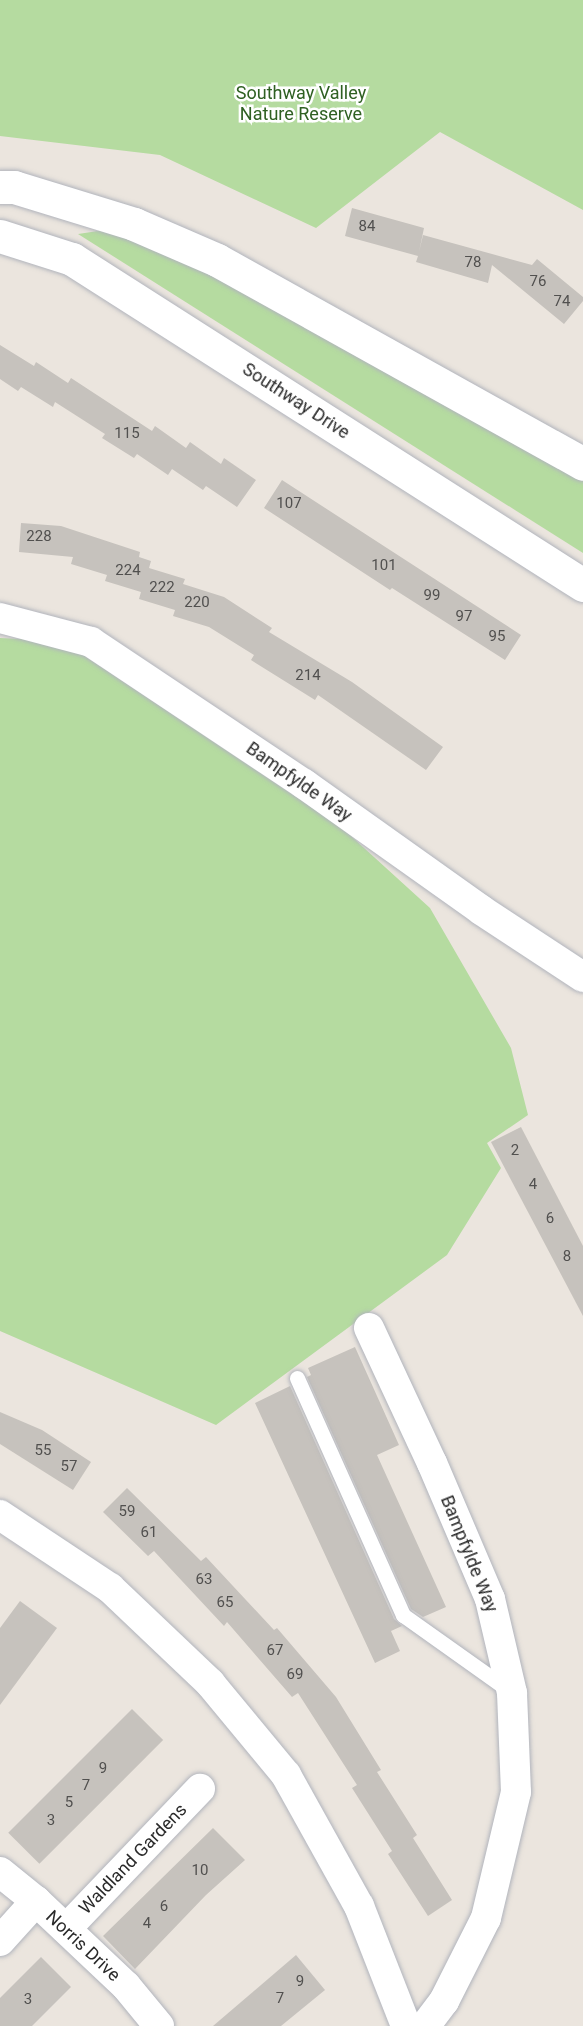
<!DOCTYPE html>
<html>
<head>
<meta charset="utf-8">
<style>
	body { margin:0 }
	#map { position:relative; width:583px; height:2026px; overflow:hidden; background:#ebe5de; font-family:Roboto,sans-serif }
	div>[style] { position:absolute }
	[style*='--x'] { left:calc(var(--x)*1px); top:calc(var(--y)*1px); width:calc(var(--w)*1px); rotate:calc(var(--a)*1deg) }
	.green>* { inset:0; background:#b5dba0 }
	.building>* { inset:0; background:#c6c2bd; transform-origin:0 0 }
	.roads { filter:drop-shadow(0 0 2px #b1b4bc) drop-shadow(0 0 2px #b1b4bc) }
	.service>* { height:15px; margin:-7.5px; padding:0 7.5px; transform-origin:7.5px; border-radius:7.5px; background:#fff }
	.minor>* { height:30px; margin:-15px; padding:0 15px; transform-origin:15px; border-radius:15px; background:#fff }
	.tertiary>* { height:33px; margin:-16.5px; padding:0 16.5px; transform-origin:16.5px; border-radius:16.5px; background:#fff }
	span { translate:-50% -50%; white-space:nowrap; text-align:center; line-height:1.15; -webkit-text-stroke:5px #fff; paint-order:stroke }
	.number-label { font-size:15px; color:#51504f }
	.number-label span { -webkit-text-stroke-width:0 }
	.park-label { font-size:18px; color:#2f6022 }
	.street-label { font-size:18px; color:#2a2a2a }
</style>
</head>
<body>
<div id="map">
	<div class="green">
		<div style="clip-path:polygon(0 0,583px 0,583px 210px,440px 132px,316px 228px,160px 155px,0 136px)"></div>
		<div style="clip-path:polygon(165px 221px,583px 467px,583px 553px,78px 234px)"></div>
		<div style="clip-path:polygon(0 638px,62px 641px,341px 827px,430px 908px,511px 1048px,528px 1115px,487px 1143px,501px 1168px,447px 1255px,216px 1425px,0 1331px)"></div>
	</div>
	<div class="building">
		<div style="clip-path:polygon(352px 208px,424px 228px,419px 252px,423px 235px,532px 265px,537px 259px,583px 297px,583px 301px,564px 324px,492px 265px,488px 283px,416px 262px,418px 256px,345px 236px)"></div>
		<div style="clip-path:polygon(0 345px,34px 366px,36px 362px,68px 383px,71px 378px,152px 431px,155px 426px,186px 448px,190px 442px,221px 464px,224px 458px,256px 480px,237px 507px,206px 486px,203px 490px,172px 469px,168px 475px,137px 454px,134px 458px,102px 438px,105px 434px,55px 402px,53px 407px,21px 387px,18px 391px,0 379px)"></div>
		<div style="clip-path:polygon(282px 480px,521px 635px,505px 660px,392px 588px,390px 590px,264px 508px)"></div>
		<div style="clip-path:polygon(21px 523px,61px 526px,140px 552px,139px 557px,151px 561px,149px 568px,185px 579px,183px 584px,224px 597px,272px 628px,269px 632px,352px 682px,443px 747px,426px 770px,318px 695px,315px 700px,251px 660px,254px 655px,209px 627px,173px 616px,175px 610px,139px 599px,141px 592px,105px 581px,107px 575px,71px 564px,73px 557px,19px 552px)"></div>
		<div style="clip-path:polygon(521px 1127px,583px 1246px,583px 1316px,491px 1142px)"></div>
		<div style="clip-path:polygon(355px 1347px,399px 1445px,377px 1455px,446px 1607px,423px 1617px,411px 1609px,307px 1377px,311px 1375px,308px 1368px)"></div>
		<div style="clip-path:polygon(290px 1386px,394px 1619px,402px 1626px,391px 1631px,400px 1651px,375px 1663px,255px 1403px)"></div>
		<div style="clip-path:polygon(0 1412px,42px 1430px,91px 1462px,73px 1490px,0 1444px)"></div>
		<div style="clip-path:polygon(127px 1488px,201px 1561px,206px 1557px,274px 1630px,277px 1628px,336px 1697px,381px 1770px,377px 1772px,417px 1835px,413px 1838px,452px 1900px,428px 1916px,388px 1854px,392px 1851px,352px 1788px,357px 1785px,298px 1693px,292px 1697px,227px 1622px,224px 1626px,154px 1551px,148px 1556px,103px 1512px)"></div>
		<div style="clip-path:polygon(20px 1601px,57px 1628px,0 1705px,0 1628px)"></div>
		<div style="left:132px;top:1709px;width:44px;height:175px;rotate:45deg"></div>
		<div style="clip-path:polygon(213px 1828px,245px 1860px,206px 1895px,135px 1969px,103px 1936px)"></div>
		<div style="clip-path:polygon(296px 1955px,325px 1990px,281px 2026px,213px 2026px)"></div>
		<div style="clip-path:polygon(41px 1957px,71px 1987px,32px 2026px,0 2026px,0 1998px)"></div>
	</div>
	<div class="roads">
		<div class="service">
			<div style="--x:297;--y:1378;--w:260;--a:65.9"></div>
			<div style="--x:403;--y:1615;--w:131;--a:35.4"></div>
		</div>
		<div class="minor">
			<div style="--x:0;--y:618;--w:94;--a:14.8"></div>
			<div style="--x:91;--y:642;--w:256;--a:33.7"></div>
			<div style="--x:304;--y:784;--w:217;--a:35.4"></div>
			<div style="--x:481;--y:910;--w:122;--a:33.3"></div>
			<div style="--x:369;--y:1328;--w:149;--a:65"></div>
			<div style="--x:432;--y:1463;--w:148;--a:66.9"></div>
			<div style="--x:490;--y:1599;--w:97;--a:76.8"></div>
			<div style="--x:512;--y:1693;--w:99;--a:87.7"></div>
			<div style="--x:516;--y:1792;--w:130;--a:103.4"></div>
			<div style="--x:486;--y:1918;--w:93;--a:116.8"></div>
			<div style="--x:444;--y:2001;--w:31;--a:127"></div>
			<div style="--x:0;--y:1515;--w:132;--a:33.6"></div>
			<div style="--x:110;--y:1588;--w:138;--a:43.5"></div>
			<div style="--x:210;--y:1683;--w:119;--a:50.4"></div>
			<div style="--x:286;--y:1775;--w:150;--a:60.9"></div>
			<div style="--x:359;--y:1906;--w:129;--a:68.6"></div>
			<div style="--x:0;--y:1872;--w:46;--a:38.9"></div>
			<div style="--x:36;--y:1901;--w:124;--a:43.4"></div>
			<div style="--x:126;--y:1986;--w:52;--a:50.5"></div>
			<div style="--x:66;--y:1929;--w:194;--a:-46.3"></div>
			<div style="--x:0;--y:1941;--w:54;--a:-48"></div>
		</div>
		<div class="tertiary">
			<div style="--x:0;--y:187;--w:14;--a:0"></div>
			<div style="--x:14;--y:187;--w:126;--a:17.1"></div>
			<div style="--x:134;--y:224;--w:90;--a:23.4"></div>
			<div style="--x:217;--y:260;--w:419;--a:29.1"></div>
			<div style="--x:0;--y:236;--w:76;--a:17.7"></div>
			<div style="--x:72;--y:259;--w:606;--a:32.54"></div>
		</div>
	</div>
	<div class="number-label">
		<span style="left:367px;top:227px">84</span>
		<span style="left:473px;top:263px">78</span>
		<span style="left:538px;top:282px">76</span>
		<span style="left:562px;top:302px">74</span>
		<span style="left:127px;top:434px">115</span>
		<span style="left:289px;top:504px">107</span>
		<span style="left:39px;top:537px">228</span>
		<span style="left:384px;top:566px">101</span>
		<span style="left:128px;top:571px">224</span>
		<span style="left:162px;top:588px">222</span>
		<span style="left:432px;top:596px">99</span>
		<span style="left:197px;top:603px">220</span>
		<span style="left:464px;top:617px">97</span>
		<span style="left:497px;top:637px">95</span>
		<span style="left:308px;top:676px">214</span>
		<span style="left:515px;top:1151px">2</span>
		<span style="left:533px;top:1185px">4</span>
		<span style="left:550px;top:1219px">6</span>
		<span style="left:567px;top:1257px">8</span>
		<span style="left:43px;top:1451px">55</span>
		<span style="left:69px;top:1467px">57</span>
		<span style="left:127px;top:1512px">59</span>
		<span style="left:149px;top:1533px">61</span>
		<span style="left:204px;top:1580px">63</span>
		<span style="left:225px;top:1603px">65</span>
		<span style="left:275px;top:1651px">67</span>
		<span style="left:295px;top:1675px">69</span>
		<span style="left:103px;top:1769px">9</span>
		<span style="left:86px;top:1786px">7</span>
		<span style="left:69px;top:1803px">5</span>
		<span style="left:51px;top:1821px">3</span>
		<span style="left:200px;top:1871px">10</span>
		<span style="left:164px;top:1907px">6</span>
		<span style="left:147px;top:1924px">4</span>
		<span style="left:300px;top:1982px">9</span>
		<span style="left:280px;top:1999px">7</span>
		<span style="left:28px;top:2000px">3</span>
	</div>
	<div class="park-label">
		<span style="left:301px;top:104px">Southway Valley<br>Nature Reserve</span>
	</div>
	<div class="street-label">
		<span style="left:296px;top:401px;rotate:33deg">Southway Drive</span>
		<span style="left:299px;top:782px;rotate:35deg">Bampfylde Way</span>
		<span style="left:469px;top:1554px;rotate:68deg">Bampfylde Way</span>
		<span style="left:133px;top:1859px;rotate:-46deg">Waldland Gardens</span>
		<span style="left:83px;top:1946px;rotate:43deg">Norris Drive</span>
	</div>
</div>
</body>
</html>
